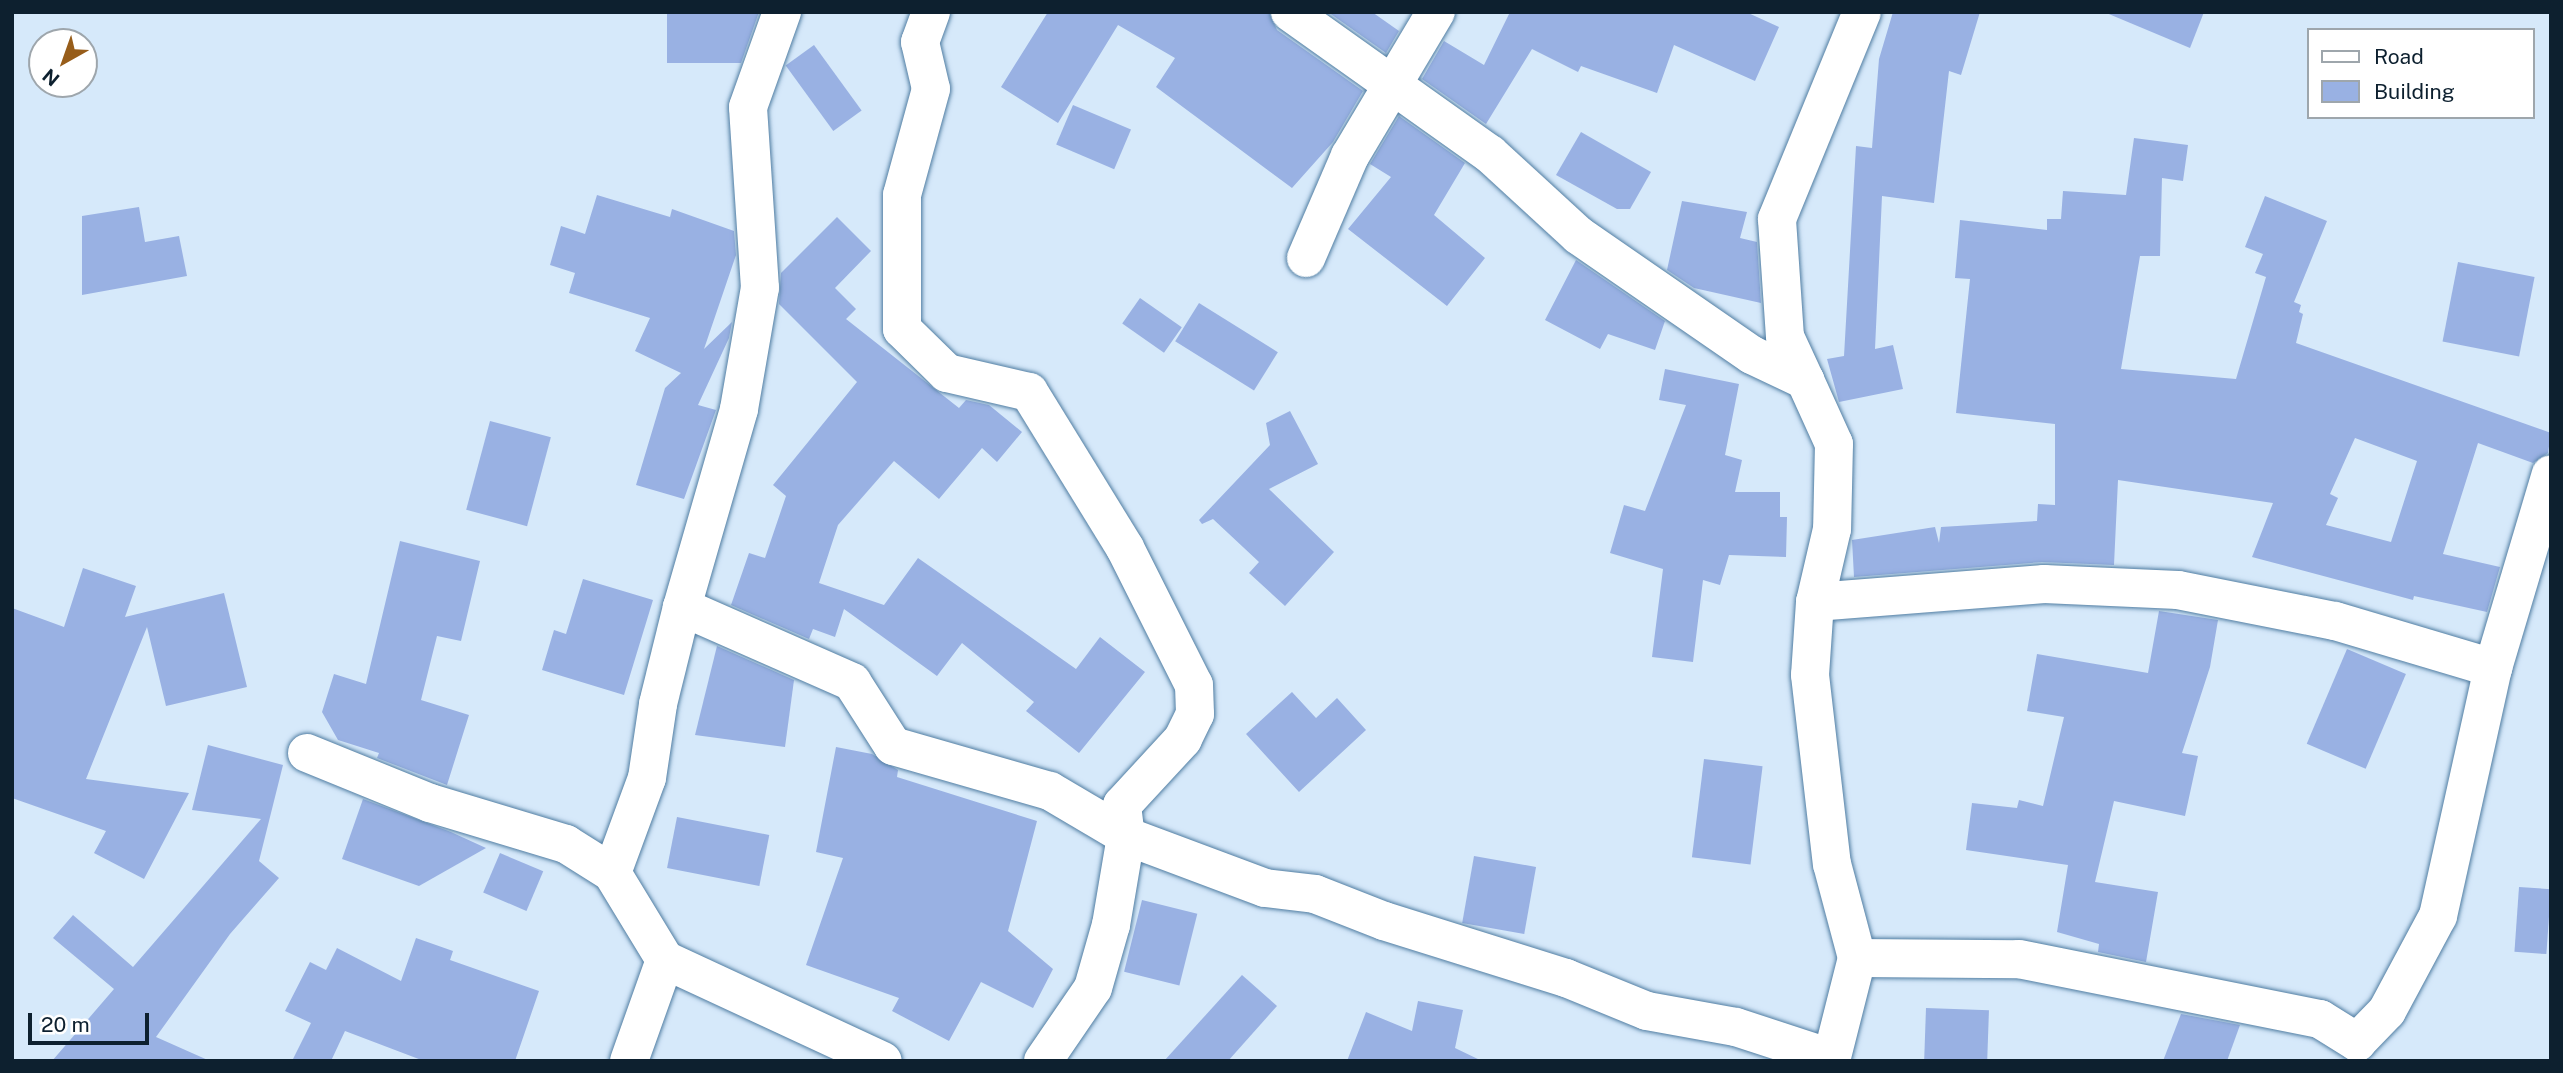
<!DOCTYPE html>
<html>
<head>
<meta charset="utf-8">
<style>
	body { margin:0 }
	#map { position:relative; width:2563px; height:1073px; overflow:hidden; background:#d6e9fa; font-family:"Public Sans",sans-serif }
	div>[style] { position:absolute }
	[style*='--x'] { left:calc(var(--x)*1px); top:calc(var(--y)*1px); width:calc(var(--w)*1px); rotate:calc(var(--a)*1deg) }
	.building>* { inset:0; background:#99b1e3; transform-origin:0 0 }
	.roads { filter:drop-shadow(0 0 2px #507da2) drop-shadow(0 0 2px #507da2) }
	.minor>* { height:38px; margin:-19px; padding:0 19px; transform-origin:19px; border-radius:19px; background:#fff }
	span { translate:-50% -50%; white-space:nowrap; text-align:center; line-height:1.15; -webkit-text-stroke:5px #fff; paint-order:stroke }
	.frame { position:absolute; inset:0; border:14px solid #0d202f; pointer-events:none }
	.legend { position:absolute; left:2307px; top:28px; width:228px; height:91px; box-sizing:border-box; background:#fff; border:2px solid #9ea6ac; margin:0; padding:9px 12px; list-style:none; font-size:21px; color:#0d202f }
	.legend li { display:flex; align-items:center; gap:14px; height:35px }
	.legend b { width:35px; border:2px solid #9ea6ac }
	.north { position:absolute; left:28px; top:28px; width:70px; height:70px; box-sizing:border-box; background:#fff; border:2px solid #9ea6ac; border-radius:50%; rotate:220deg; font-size:19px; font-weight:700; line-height:28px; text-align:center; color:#0d202f }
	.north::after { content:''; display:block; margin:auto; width:24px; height:32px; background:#975d1a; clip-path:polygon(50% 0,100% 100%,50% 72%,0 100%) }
	.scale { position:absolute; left:28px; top:1013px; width:121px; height:32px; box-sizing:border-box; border:4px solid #0d202f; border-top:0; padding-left:9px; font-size:21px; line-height:24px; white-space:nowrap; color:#0d202f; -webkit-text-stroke:5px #fff; paint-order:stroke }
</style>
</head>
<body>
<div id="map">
	<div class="building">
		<div style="clip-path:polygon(667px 12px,759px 12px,741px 63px,667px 63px)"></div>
		<div style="clip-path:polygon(1048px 12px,1269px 12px,1277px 30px,1363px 91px,1333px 142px,1292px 188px,1156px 87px,1175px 58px,1118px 25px,1058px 123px,1001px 87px)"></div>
		<div style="clip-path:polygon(1328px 12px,1372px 12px,1399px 31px,1386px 53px)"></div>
		<div style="clip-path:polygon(1510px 12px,1746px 12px,1779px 27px,1755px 81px,1674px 45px,1657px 93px,1581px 66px,1578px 72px,1532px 49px,1486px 124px,1422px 79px,1444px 41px,1484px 65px)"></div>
		<div style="clip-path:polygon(1893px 12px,1980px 12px,1961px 75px,1949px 71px,1934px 203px,1882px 196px,1875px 349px,1893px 345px,1903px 389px,1839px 402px,1827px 359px,1844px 356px,1856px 146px,1872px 148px,1879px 59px)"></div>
		<div style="clip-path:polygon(2104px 12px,2204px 12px,2190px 48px)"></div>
		<div style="left:814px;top:45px;width:81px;height:35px;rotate:54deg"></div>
		<div style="left:1073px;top:105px;width:63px;height:43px;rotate:23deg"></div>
		<div style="clip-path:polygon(1399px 116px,1465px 163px,1434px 215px,1485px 258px,1447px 306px,1348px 229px,1391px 177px,1370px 164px)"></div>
		<div style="clip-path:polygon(1581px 132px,1651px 172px,1630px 209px,1617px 209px,1556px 175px)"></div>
		<div style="clip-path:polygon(evenodd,2134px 138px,2188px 145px,2183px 181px,2162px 178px,2160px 256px,2140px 256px,2121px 369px,2236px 379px,2266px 277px,2255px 273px,2263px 254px,2245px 247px,2265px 196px,2327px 221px,2294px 302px,2301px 305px,2299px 312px,2303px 314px,2296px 343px,2551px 433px,2548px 453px,2533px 463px,2478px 443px,2443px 554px,2500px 567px,2487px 612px,2414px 596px,2413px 600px,2252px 557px,2273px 503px,2118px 480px,2114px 565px,2042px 562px,1854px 577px,1852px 540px,1935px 527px,1939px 543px,1941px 527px,2037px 521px,2038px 504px,2055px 505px,2055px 424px,1956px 413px,1970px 279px,1955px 278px,1960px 220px,2047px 230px,2047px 219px,2061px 219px,2063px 191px,2126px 195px,2134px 138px,2355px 438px,2417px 461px,2391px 542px,2326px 525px,2338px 498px,2330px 494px,2355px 438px)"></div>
		<div style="clip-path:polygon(597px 195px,670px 217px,672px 209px,734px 231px,736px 255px,704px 349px,732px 322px,729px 338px,698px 405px,716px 410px,684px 499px,636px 485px,665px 388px,681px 373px,635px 351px,650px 318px,569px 293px,575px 273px,550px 265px,561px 226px,585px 234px)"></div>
		<div style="clip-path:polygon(1682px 201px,1747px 212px,1740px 238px,1757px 242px,1761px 303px,1694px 288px,1667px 270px)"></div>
		<div style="clip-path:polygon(139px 207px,145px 242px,179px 236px,187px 276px,82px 295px,82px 216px)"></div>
		<div style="clip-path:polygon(837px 217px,871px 251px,835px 288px,856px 309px,846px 319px,959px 408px,966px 400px,989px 405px,1022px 432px,997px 462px,982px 448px,939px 499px,894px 461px,838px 525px,819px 583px,884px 605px,918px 558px,1076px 669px,1100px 637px,1145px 672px,1079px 753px,1026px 711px,1034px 702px,962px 643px,937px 676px,844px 609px,835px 637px,813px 629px,809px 639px,731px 605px,749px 553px,765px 558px,786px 496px,773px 485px,857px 382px,779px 304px,781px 273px)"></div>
		<div style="clip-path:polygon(1576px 260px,1665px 321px,1655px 350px,1608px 334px,1600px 349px,1545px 320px)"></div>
		<div style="left:2458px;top:262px;width:78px;height:81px;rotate:11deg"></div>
		<div style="left:1140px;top:298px;width:51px;height:31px;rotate:35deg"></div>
		<div style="left:1199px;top:303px;width:93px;height:45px;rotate:32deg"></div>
		<div style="clip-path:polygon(1665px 369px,1739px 384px,1725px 455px,1742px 460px,1735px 492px,1780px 492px,1780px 517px,1787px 517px,1786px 557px,1729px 555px,1720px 585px,1703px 580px,1693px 662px,1652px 657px,1663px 569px,1610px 553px,1624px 505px,1645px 511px,1686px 405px,1659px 400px)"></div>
		<div style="clip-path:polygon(1290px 411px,1318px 464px,1269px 489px,1334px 552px,1285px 606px,1249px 573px,1259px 562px,1213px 519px,1202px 524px,1199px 520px,1270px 445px,1266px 423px)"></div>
		<div style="left:490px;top:421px;width:63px;height:92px;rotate:15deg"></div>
		<div style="clip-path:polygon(400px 541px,480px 561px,461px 641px,437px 636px,421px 700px,469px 715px,447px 785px,377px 758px,379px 753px,338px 740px,322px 712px,334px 674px,366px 684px)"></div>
		<div style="clip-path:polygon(83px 568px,136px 586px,125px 617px,224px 593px,247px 687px,166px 706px,147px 627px,86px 779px,189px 793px,144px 879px,94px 853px,106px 831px,12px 798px,12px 608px,64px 627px)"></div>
		<div style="clip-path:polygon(583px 579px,653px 600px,624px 695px,542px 670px,554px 630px,566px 634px)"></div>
		<div style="clip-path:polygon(2159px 611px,2218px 620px,2210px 667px,2182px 753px,2198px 756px,2185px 816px,2114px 801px,2095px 882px,2158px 892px,2146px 962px,2098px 952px,2099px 944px,2057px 932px,2068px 865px,1966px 850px,1972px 803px,2017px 808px,2019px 800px,2043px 806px,2064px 717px,2027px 711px,2037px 654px,2148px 673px)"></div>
		<div style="clip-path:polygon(717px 646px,794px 680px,785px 747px,695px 735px)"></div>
		<div style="left:2347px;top:649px;width:64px;height:103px;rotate:23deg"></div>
		<div style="clip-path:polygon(1292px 692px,1316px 718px,1337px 698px,1366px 730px,1299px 792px,1246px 734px)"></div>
		<div style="clip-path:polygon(208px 745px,283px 765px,259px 861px,279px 878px,230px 934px,156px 1037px,210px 1061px,52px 1061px,114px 989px,53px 938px,73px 915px,133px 967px,261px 819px,192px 810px)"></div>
		<div style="clip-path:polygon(836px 747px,872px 754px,898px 770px,897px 777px,1037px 821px,1008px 931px,1053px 969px,1033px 1008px,981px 982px,949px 1041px,892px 1011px,899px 998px,806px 965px,843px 858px,816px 852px)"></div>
		<div style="left:1704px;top:759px;width:59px;height:99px;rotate:7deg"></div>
		<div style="clip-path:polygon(363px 799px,451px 832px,486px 848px,419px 886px,342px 859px)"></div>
		<div style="left:677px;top:817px;width:94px;height:52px;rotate:11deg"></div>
		<div style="left:500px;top:853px;width:47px;height:43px;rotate:23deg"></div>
		<div style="left:1474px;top:856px;width:63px;height:68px;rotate:10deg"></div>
		<div style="left:2519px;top:887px;width:32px;height:65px;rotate:4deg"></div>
		<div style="left:1142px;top:900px;width:57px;height:74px;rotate:14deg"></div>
		<div style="clip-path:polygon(416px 938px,453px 951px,450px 960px,539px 991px,515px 1061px,424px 1061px,345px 1031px,331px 1061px,292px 1061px,311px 1023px,285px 1011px,310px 962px,326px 970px,337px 948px,401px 981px)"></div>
		<div style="clip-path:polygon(1242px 975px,1277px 1006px,1228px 1061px,1164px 1061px)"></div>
		<div style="clip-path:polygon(1418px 1001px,1463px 1010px,1455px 1048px,1482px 1061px,1347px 1061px,1366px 1012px,1412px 1031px)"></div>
		<div style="left:1926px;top:1008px;width:63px;height:53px;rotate:2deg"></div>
		<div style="clip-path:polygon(2181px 1014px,2240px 1025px,2227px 1061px,2163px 1061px)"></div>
	</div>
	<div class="roads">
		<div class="minor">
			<div style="--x:931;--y:12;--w:32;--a:110"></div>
			<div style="--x:920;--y:42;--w:48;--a:76.8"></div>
			<div style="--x:931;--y:89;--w:110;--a:105.3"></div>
			<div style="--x:902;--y:195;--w:134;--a:90"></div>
			<div style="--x:902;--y:329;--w:63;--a:44.4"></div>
			<div style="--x:947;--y:373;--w:84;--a:13"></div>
			<div style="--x:1029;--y:392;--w:183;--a:58.4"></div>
			<div style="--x:1125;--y:548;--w:153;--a:63.3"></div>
			<div style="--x:1194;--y:685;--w:29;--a:88"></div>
			<div style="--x:1195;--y:714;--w:28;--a:116"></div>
			<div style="--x:1183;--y:739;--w:90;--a:132.7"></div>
			<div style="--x:1122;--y:805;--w:31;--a:83"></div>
			<div style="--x:1290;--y:12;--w:245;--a:35.4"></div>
			<div style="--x:1490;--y:154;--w:120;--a:42.6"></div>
			<div style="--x:1578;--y:235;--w:211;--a:34.6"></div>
			<div style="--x:1752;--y:355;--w:59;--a:25.3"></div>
			<div style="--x:1805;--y:380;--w:70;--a:65.6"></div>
			<div style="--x:1834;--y:444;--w:85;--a:91.3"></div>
			<div style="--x:1832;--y:529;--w:75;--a:103.1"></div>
			<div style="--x:1815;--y:602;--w:73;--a:93.9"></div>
			<div style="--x:1810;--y:675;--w:190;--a:83.4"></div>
			<div style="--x:1832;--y:864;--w:97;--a:75.1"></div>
			<div style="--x:1857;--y:958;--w:106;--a:104.2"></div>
			<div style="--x:1306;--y:258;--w:111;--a:-66.7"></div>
			<div style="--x:1350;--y:156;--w:168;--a:-59.2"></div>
			<div style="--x:1805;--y:380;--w:47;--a:-114.9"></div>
			<div style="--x:1785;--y:337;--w:118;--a:-93.9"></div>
			<div style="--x:1777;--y:219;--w:224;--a:-67.7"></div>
			<div style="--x:1815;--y:602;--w:230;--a:-4.5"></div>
			<div style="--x:2044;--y:584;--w:134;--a:2.6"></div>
			<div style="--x:2178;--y:590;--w:160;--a:11.2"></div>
			<div style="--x:2335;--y:621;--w:165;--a:16.6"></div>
			<div style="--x:682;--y:607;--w:186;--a:23.8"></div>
			<div style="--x:852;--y:682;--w:76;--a:57.4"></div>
			<div style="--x:893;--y:746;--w:163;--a:16"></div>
			<div style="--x:1050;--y:791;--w:88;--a:30.6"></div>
			<div style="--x:307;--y:753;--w:133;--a:22.1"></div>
			<div style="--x:430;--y:803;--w:142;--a:16.8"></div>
			<div style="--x:566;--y:844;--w:54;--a:32.2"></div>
			<div style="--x:1857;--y:958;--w:162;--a:0.4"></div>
			<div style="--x:2019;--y:959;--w:307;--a:11.3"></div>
			<div style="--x:2320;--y:1019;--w:44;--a:31.9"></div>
			<div style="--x:2357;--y:1042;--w:43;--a:-45.9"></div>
			<div style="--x:2387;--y:1011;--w:108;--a:-61.8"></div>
			<div style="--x:2438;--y:916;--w:254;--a:-77.5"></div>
			<div style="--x:2493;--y:668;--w:202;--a:-73.4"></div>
			<div style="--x:665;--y:960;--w:240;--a:24.9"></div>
			<div style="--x:629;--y:1061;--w:107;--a:-70.4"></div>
			<div style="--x:665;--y:960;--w:102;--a:-121.3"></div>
			<div style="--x:612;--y:873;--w:101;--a:-69.8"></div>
			<div style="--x:647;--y:778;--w:75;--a:-81.5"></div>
			<div style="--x:658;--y:704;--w:100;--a:-76.1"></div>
			<div style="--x:682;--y:607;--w:206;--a:-73.9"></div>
			<div style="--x:739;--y:409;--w:123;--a:-80.2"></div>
			<div style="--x:760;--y:288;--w:181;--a:-93.8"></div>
			<div style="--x:748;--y:107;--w:101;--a:-70.3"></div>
			<div style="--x:1043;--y:1061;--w:88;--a:-55.6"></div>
			<div style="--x:1093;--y:988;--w:66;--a:-74.1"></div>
			<div style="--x:1111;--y:925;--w:90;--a:-80.4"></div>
			<div style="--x:1126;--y:836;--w:148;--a:20.5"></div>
			<div style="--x:1265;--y:888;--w:50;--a:6.8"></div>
			<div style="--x:1315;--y:894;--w:74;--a:21.4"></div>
			<div style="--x:1384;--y:921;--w:191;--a:17.4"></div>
			<div style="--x:1566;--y:978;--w:87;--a:22.2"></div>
			<div style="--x:1647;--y:1011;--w:90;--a:10.2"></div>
			<div style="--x:1736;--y:1027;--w:100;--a:18.1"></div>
		</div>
	</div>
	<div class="frame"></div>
	<ul class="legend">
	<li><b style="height:9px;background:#fff"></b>Road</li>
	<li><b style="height:19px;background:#99b1e3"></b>Building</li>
	</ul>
	<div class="north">N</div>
	<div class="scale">20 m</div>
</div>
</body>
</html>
